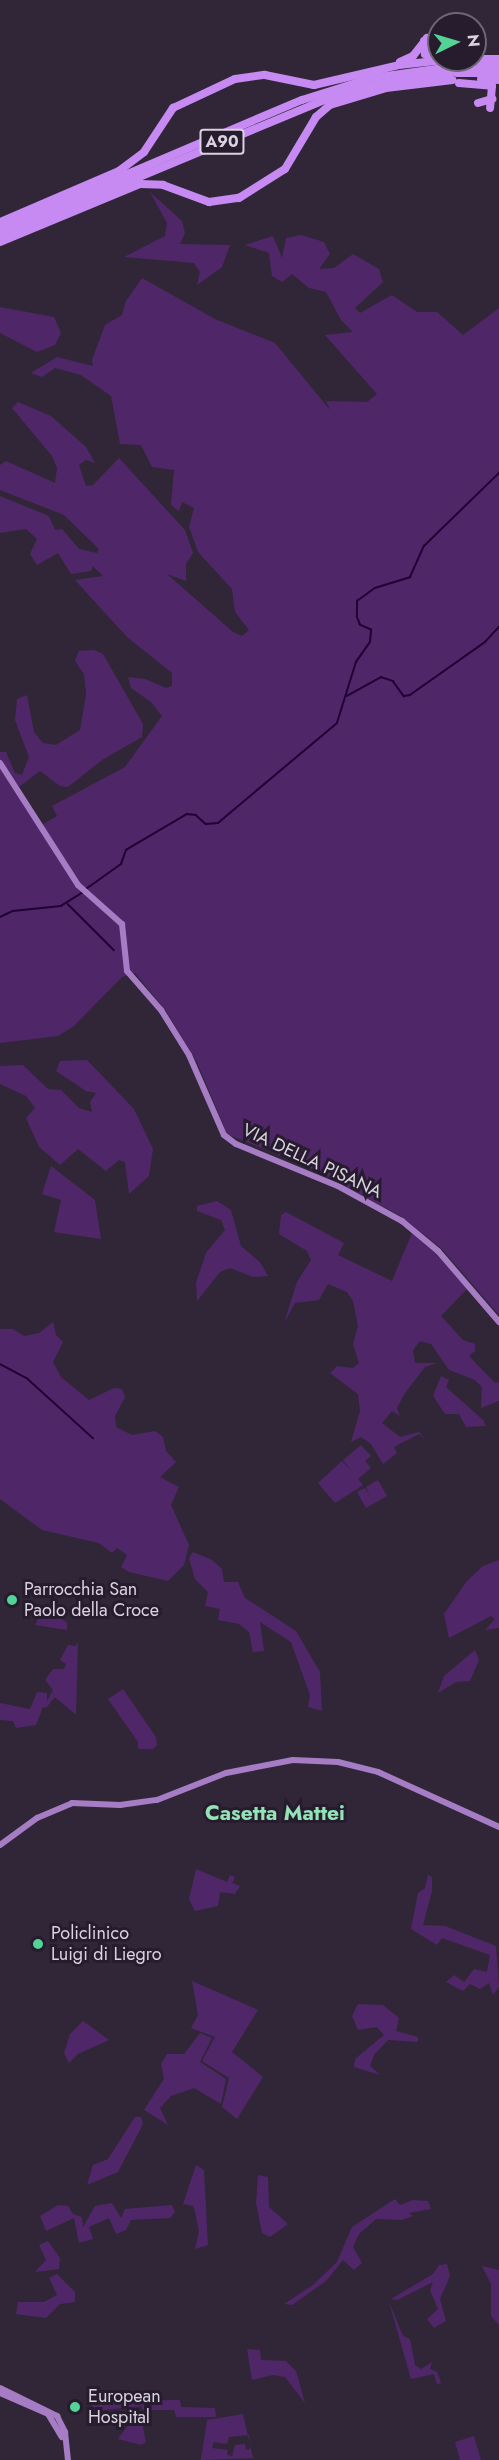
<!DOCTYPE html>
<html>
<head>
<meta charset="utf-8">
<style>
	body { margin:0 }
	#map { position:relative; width:499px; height:2460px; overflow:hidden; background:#302638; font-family:Jost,sans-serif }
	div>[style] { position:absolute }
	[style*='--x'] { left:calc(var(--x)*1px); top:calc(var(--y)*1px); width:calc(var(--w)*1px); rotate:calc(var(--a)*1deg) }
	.green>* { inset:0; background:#4f2769 }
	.stream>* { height:1.5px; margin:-0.75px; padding:0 0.75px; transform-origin:0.75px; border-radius:0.75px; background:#200033 }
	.major>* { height:6px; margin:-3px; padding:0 3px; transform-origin:3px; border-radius:3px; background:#a67dc4 }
	.highway>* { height:8px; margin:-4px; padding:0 4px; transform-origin:4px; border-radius:4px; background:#c68af2 }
	.dots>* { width:16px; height:16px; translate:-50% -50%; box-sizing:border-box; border:3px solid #261c2e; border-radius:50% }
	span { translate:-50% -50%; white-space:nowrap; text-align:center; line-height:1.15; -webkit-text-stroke:6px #261c2e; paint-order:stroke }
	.shield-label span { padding:2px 4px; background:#261c2e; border:2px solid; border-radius:4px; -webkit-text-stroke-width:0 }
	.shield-label { font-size:16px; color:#d9d3df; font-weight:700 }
	.street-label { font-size:18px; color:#d9d3df }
	.poi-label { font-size:18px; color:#d9d3df }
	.left { translate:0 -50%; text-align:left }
	.quarter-label { font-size:21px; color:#93e3b7; font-weight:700 }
	.north { position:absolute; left:427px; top:12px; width:60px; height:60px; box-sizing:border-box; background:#261c2e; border:2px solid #6e6575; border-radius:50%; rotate:85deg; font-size:16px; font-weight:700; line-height:24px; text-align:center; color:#d9d3df }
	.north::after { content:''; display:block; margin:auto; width:21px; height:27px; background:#53d396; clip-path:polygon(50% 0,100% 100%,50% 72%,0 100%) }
</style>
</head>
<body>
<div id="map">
	<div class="green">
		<div style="clip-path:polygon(150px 192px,182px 221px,185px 233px,180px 244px,230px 245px,222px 267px,197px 285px,200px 272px,194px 263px,124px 257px,165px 236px,167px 223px)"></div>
		<div style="clip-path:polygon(301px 235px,324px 242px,330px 254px,319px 269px,334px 268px,353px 254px,379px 269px,383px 282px,355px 308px,360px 313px,392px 295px,417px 312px,437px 312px,463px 335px,499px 308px,499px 1315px,441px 1248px,399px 1215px,313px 1169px,227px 1134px,197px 1062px,166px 1011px,135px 973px,122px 977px,74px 1026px,58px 1036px,0 1043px,0 767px,40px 826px,57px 816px,52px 806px,125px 767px,162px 716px,151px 702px,131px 688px,128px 677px,145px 679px,166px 688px,172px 686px,172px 673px,127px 637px,75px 580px,103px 576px,93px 566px,91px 571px,71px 574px,58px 553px,37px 565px,30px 554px,37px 539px,26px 529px,0 533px,0 496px,49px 516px,55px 530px,62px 529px,79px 549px,97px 553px,99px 549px,64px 515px,0 490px,0 465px,6px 461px,55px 483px,57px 468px,52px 456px,12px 408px,18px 402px,51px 416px,86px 447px,95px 463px,86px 460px,79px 465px,86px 486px,93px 485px,119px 458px,185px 530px,193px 553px,186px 564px,186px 581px,167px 574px,233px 632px,242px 636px,249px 630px,235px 612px,232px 589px,198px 552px,189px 527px,194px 508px,182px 502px,179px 511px,171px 505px,174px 470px,152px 467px,141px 445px,120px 444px,111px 396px,81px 375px,55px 368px,42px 377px,31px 373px,57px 357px,93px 366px,92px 360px,105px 325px,122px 315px,126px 301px,142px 278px,215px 319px,275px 343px,330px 410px,326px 401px,367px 402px,377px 394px,325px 335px,353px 332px,341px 320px,326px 292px,309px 288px,292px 274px,282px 282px,272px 276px,269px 253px,245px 245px,273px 236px,282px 258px,286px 238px)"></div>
		<div style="clip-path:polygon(0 307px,54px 317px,61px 333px,55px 345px,37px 352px,0 333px)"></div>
		<div style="clip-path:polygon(94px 650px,103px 654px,143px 724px,142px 737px,102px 760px,68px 787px,60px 786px,40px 771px,19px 787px,0 761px,0 752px,6px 752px,15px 773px,22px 775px,29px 757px,15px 720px,17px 699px,27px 695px,34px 732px,43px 743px,56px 745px,80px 730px,86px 694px,84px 674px,75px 661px,79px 651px)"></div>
		<div style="clip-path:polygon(87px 1060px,134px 1109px,153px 1149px,149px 1176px,129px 1194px,125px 1162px,119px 1160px,106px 1171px,78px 1149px,60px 1165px,39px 1147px,26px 1118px,35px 1108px,26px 1096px,0 1084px,0 1066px,23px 1065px,48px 1089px,61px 1090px,79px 1108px,92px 1112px,90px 1102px,96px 1093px,86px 1091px,56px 1071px,60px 1061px)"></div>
		<div style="clip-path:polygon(51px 1166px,95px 1200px,101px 1239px,54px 1232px,61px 1200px,42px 1194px)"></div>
		<div style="clip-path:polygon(217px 1201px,231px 1210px,241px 1246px,260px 1262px,268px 1276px,253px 1277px,230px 1268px,220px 1272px,197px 1301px,196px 1283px,206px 1253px,225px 1230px,221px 1220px,197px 1211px,197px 1206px)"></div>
		<div style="clip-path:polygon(286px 1212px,344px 1243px,338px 1255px,392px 1281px,412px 1233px,429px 1246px,467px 1289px,441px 1316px,463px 1340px,475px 1344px,475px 1351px,469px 1356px,495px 1383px,499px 1382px,499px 1401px,481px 1408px,482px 1387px,475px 1380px,449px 1370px,431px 1344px,420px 1341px,413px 1350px,415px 1363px,437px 1363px,425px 1367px,405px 1393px,397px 1408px,400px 1416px,392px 1411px,382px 1423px,400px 1437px,419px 1432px,426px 1440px,419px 1434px,394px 1447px,397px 1453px,383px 1464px,371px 1444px,361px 1437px,351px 1442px,360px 1411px,358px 1394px,330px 1373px,337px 1366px,353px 1368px,359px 1363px,353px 1344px,358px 1326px,353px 1301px,347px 1292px,328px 1284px,319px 1300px,295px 1303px,284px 1323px,297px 1282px,311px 1260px,307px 1251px,279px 1234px,281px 1215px)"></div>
		<div style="clip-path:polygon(53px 1322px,56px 1335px,63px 1342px,53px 1362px,61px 1377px,89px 1400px,114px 1388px,122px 1389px,125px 1397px,115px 1416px,116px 1427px,132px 1435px,155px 1431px,163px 1437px,166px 1451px,176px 1462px,160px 1477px,179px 1487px,171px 1505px,189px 1545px,184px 1565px,168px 1581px,129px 1572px,121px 1567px,127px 1555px,117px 1548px,112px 1553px,99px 1543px,42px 1530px,0 1499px,0 1329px,13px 1329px,24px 1336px,39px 1333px)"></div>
		<div style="clip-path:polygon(441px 1376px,449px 1380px,446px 1387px,484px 1421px,485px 1426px,466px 1427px,459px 1414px,445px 1414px,433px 1396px)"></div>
		<div style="clip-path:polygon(361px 1445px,371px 1456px,365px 1461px,371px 1468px,358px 1479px,363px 1485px,335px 1503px,318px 1483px,342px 1461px,352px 1472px,343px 1460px)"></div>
		<div style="clip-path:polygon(378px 1480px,387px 1496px,366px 1508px,357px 1492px,365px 1488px,370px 1496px,366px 1487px)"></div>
		<div style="clip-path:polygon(193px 1552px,212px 1560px,222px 1569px,224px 1582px,238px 1582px,245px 1598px,296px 1631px,320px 1672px,322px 1711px,308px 1707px,310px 1695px,291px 1642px,260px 1622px,264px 1651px,253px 1652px,249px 1632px,239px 1624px,218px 1620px,220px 1609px,205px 1606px,208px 1592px,195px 1579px,189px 1558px)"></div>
		<div style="clip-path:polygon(499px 1560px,499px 1628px,485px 1630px,495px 1619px,491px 1616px,449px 1638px,444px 1614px,467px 1581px,483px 1566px)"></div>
		<div style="clip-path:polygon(44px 1607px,50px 1608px,67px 1623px,67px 1630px,35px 1625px)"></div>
		<div style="clip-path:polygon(78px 1642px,76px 1715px,55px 1697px,46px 1708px,43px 1707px,36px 1725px,16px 1728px,13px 1721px,0 1720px,0 1703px,30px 1709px,37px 1692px,47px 1693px,47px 1701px,53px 1690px,45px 1680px,53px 1669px,64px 1669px,66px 1664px,60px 1660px,68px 1645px,76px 1646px)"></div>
		<div style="clip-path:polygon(475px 1650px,479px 1660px,470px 1681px,456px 1682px,438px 1693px,444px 1676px)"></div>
		<div style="clip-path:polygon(123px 1689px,156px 1737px,157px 1745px,153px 1749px,138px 1749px,138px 1742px,108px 1699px)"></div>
		<div style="clip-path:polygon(196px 1869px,227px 1882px,230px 1875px,235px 1877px,232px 1883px,240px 1886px,235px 1894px,220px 1892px,218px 1906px,195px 1911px,189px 1899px)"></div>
		<div style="clip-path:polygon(428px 1875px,432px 1877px,432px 1891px,423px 1925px,445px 1926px,496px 1946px,499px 1987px,493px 1995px,489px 1983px,480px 1989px,470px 1984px,463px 1991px,446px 1982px,454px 1975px,464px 1982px,474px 1969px,487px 1972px,490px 1955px,442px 1938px,437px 1945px,411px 1929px,418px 1893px,425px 1888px)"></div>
		<div style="clip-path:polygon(192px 1981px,258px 2010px,232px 2052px,263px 2077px,237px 2119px,222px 2107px,229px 2078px,202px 2061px,215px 2037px,191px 2028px,198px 2015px)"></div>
		<div style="clip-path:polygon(358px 2004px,383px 2005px,399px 2018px,396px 2031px,418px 2037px,418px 2042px,388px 2040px,374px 2055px,370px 2066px,380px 2075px,354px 2067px,355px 2059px,384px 2035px,377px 2027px,358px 2030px,352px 2016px)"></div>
		<div style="clip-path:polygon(83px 2021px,109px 2040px,78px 2054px,69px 2063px,64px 2053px,70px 2034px)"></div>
		<div style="clip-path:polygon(200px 2033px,212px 2038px,200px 2062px,226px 2079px,221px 2104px,194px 2088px,171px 2096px,160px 2108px,168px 2125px,144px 2110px,164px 2079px,161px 2064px,167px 2054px,184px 2054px)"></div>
		<div style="clip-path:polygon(135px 2117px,141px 2117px,143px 2124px,118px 2172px,87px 2185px,93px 2165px,108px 2159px)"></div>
		<div style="clip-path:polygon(196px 2165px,204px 2170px,208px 2245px,195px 2249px,199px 2231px,195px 2212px,193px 2206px,183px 2204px)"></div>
		<div style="clip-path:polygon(258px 2175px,268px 2177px,269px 2207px,288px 2224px,270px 2237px,262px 2233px,256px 2203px)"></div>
		<div style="clip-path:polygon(395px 2199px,400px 2205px,413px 2200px,428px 2201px,431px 2209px,409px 2213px,413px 2216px,402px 2220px,376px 2219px,359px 2234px,353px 2247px,362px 2263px,354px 2270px,343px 2260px,326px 2281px,292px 2305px,284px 2304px,313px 2285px,337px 2262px,352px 2227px)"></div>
		<div style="clip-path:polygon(112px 2203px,121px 2218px,125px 2209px,172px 2205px,175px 2212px,170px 2218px,131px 2220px,126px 2230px,116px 2234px,109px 2218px,89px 2227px,93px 2239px,79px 2243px,74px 2218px,46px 2231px,40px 2216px,58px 2205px,68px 2206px,73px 2214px,82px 2217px,83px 2227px,95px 2206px)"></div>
		<div style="clip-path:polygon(48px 2241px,60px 2258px,59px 2269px,35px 2272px,46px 2260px,39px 2245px)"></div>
		<div style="clip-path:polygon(447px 2264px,450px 2276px,440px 2299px,446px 2321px,434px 2328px,427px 2319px,438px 2309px,430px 2290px,433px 2282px,397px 2300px,391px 2299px,433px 2274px,439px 2265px)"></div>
		<div style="clip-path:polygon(482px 2266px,499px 2270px,499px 2325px,491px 2316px,491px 2284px)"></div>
		<div style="clip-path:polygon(57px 2274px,75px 2292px,75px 2302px,60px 2304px,46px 2318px,16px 2314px,18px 2302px,44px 2302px,57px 2295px,49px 2278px)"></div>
		<div style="clip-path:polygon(389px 2302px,403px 2336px,410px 2339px,415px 2365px,421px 2369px,432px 2362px,430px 2369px,437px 2372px,441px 2383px,437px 2384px,434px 2374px,411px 2379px)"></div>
		<div style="clip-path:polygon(247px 2349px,260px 2350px,261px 2360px,286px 2361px,296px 2371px,305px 2403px,285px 2377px,273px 2375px,252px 2380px)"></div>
		<div style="clip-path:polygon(180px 2400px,181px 2407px,215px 2408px,216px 2417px,176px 2417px,174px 2410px,143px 2410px,141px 2406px,96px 2411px,92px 2405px,98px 2401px)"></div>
		<div style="clip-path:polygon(evenodd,243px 2414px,253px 2458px,201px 2460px,207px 2420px,243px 2414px,249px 2435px,250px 2449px,246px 2450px,245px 2444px,235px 2445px,232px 2456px,227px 2455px,228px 2450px,212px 2448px,214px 2442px,227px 2444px,229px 2437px,249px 2435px)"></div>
		<div style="clip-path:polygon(135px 2416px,141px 2418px,146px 2442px,141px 2445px,118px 2439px)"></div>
		<div style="clip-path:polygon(474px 2436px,481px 2460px,460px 2460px,455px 2442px)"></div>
	</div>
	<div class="stream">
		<div style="--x:347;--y:696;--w:39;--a:-29"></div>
		<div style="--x:381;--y:677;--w:13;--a:18"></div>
		<div style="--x:393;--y:681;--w:19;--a:54"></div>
		<div style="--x:404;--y:696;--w:6;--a:-9"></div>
		<div style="--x:410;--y:695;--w:92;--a:-35.2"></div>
		<div style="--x:485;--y:642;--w:21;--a:-47"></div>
		<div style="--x:86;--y:889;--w:43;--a:-35.5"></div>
		<div style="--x:121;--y:864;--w:15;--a:-70"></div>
		<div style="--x:126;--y:850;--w:71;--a:-30.5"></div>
		<div style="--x:187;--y:814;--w:9;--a:6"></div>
		<div style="--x:196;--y:815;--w:13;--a:42"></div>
		<div style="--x:206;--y:824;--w:12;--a:-5"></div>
		<div style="--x:218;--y:823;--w:155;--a:-40"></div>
		<div style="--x:337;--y:723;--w:64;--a:-72.7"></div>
		<div style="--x:356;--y:662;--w:24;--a:-55"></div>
		<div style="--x:370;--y:642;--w:12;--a:-85"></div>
		<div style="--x:371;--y:630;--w:12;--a:-156"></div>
		<div style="--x:360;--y:625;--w:9;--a:-111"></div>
		<div style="--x:357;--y:617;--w:16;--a:-90"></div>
		<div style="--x:357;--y:601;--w:22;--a:-36"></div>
		<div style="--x:375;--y:588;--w:37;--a:-17"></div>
		<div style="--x:410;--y:577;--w:34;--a:-66"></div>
		<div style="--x:424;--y:546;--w:105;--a:-44.2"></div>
		<div style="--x:68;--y:904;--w:65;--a:45"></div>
		<div style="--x:0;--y:917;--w:14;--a:-25"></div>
		<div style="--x:13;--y:911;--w:48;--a:-5.9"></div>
		<div style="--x:61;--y:906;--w:26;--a:-32"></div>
		<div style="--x:0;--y:1364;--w:32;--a:28"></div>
		<div style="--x:28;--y:1379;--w:88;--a:42.2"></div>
	</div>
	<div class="major">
		<div style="--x:0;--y:763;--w:145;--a:57.4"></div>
		<div style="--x:78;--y:885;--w:59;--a:41.6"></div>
		<div style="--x:122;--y:924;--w:47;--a:83.9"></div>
		<div style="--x:127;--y:971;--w:52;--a:48.9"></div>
		<div style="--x:161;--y:1010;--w:53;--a:58.1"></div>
		<div style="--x:189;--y:1055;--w:87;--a:66.4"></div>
		<div style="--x:224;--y:1135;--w:15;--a:37"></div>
		<div style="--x:236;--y:1144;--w:110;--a:22.4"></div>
		<div style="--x:338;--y:1186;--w:73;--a:28.7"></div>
		<div style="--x:402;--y:1221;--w:47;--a:39.8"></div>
		<div style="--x:438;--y:1251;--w:94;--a:49.3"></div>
		<div style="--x:0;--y:1845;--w:46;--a:-36.1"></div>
		<div style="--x:37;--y:1818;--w:38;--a:-23"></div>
		<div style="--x:72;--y:1803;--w:48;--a:2.4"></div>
		<div style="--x:120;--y:1805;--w:37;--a:-8"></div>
		<div style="--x:157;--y:1800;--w:74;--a:-21.4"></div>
		<div style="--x:226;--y:1773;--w:68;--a:-11"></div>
		<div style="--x:293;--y:1760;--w:45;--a:2.5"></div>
		<div style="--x:338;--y:1762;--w:41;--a:14"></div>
		<div style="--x:378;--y:1772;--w:133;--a:24.4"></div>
		<div style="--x:0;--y:2388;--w:64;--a:26.2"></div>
		<div style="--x:57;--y:2416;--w:18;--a:63"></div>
		<div style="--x:65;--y:2432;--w:28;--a:84"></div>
		<div style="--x:0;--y:2393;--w:52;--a:23.6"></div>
		<div style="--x:48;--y:2414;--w:27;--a:59"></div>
	</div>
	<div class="highway">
		<div style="--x:424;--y:41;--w:13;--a:86"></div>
		<div style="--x:425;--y:54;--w:13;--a:18"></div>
		<div style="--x:475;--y:59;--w:24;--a:0"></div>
		<div style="--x:400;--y:62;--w:14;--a:-25"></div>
		<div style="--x:413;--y:56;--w:23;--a:-52"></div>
		<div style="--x:427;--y:38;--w:12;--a:-5"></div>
		<div style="--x:456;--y:66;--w:43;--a:1.3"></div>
		<div style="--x:457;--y:73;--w:42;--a:0"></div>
		<div style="--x:481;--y:79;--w:18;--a:3"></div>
		<div style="--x:459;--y:83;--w:33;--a:5"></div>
		<div style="--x:492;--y:86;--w:22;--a:95"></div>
		<div style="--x:478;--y:103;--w:15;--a:-16"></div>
		<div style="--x:0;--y:222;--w:129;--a:-23.2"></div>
		<div style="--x:119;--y:171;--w:31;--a:-37"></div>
		<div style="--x:144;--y:152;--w:53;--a:-56.6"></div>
		<div style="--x:173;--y:108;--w:68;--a:-25.1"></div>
		<div style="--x:235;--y:79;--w:30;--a:-8"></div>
		<div style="--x:265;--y:75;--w:50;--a:11.5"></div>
		<div style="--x:314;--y:85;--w:87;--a:-13.2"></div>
		<div style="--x:399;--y:65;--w:45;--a:-6.3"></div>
		<div style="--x:0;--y:228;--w:328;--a:-23"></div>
		<div style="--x:302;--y:100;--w:73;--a:-17.4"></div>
		<div style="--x:372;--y:78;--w:79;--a:-8"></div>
		<div style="--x:0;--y:235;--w:365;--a:-22.6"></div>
		<div style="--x:337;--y:95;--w:61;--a:-14.3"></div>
		<div style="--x:396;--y:80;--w:55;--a:-7.3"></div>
		<div style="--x:0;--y:242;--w:152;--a:-22.5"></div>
		<div style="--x:140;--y:184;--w:23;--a:2"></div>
		<div style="--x:163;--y:185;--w:49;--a:20.3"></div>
		<div style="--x:209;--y:202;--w:30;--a:-8"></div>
		<div style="--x:239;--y:198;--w:54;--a:-32.2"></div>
		<div style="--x:285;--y:169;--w:61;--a:-59.2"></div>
		<div style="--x:316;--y:117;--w:18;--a:-41"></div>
		<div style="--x:330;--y:105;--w:59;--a:-16.9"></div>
		<div style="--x:386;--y:88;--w:67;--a:-6.8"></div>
	</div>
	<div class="dots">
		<div style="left:12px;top:1600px;background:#53d396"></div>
		<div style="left:38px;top:1944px;background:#53d396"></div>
		<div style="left:75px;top:2407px;background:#53d396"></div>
	</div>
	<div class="shield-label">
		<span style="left:222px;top:142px">A90</span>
	</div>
	<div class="street-label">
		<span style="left:312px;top:1161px;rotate:25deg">VIA DELLA PISANA</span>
	</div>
	<div class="poi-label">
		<span class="left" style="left:24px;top:1600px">Parrocchia San<br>Paolo della Croce</span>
		<span class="left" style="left:51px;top:1944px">Policlinico<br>Luigi di Liegro</span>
		<span class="left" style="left:88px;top:2407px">European<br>Hospital</span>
	</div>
	<div class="quarter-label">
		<span style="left:275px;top:1813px">Casetta Mattei</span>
	</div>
	<div class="north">N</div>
</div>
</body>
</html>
